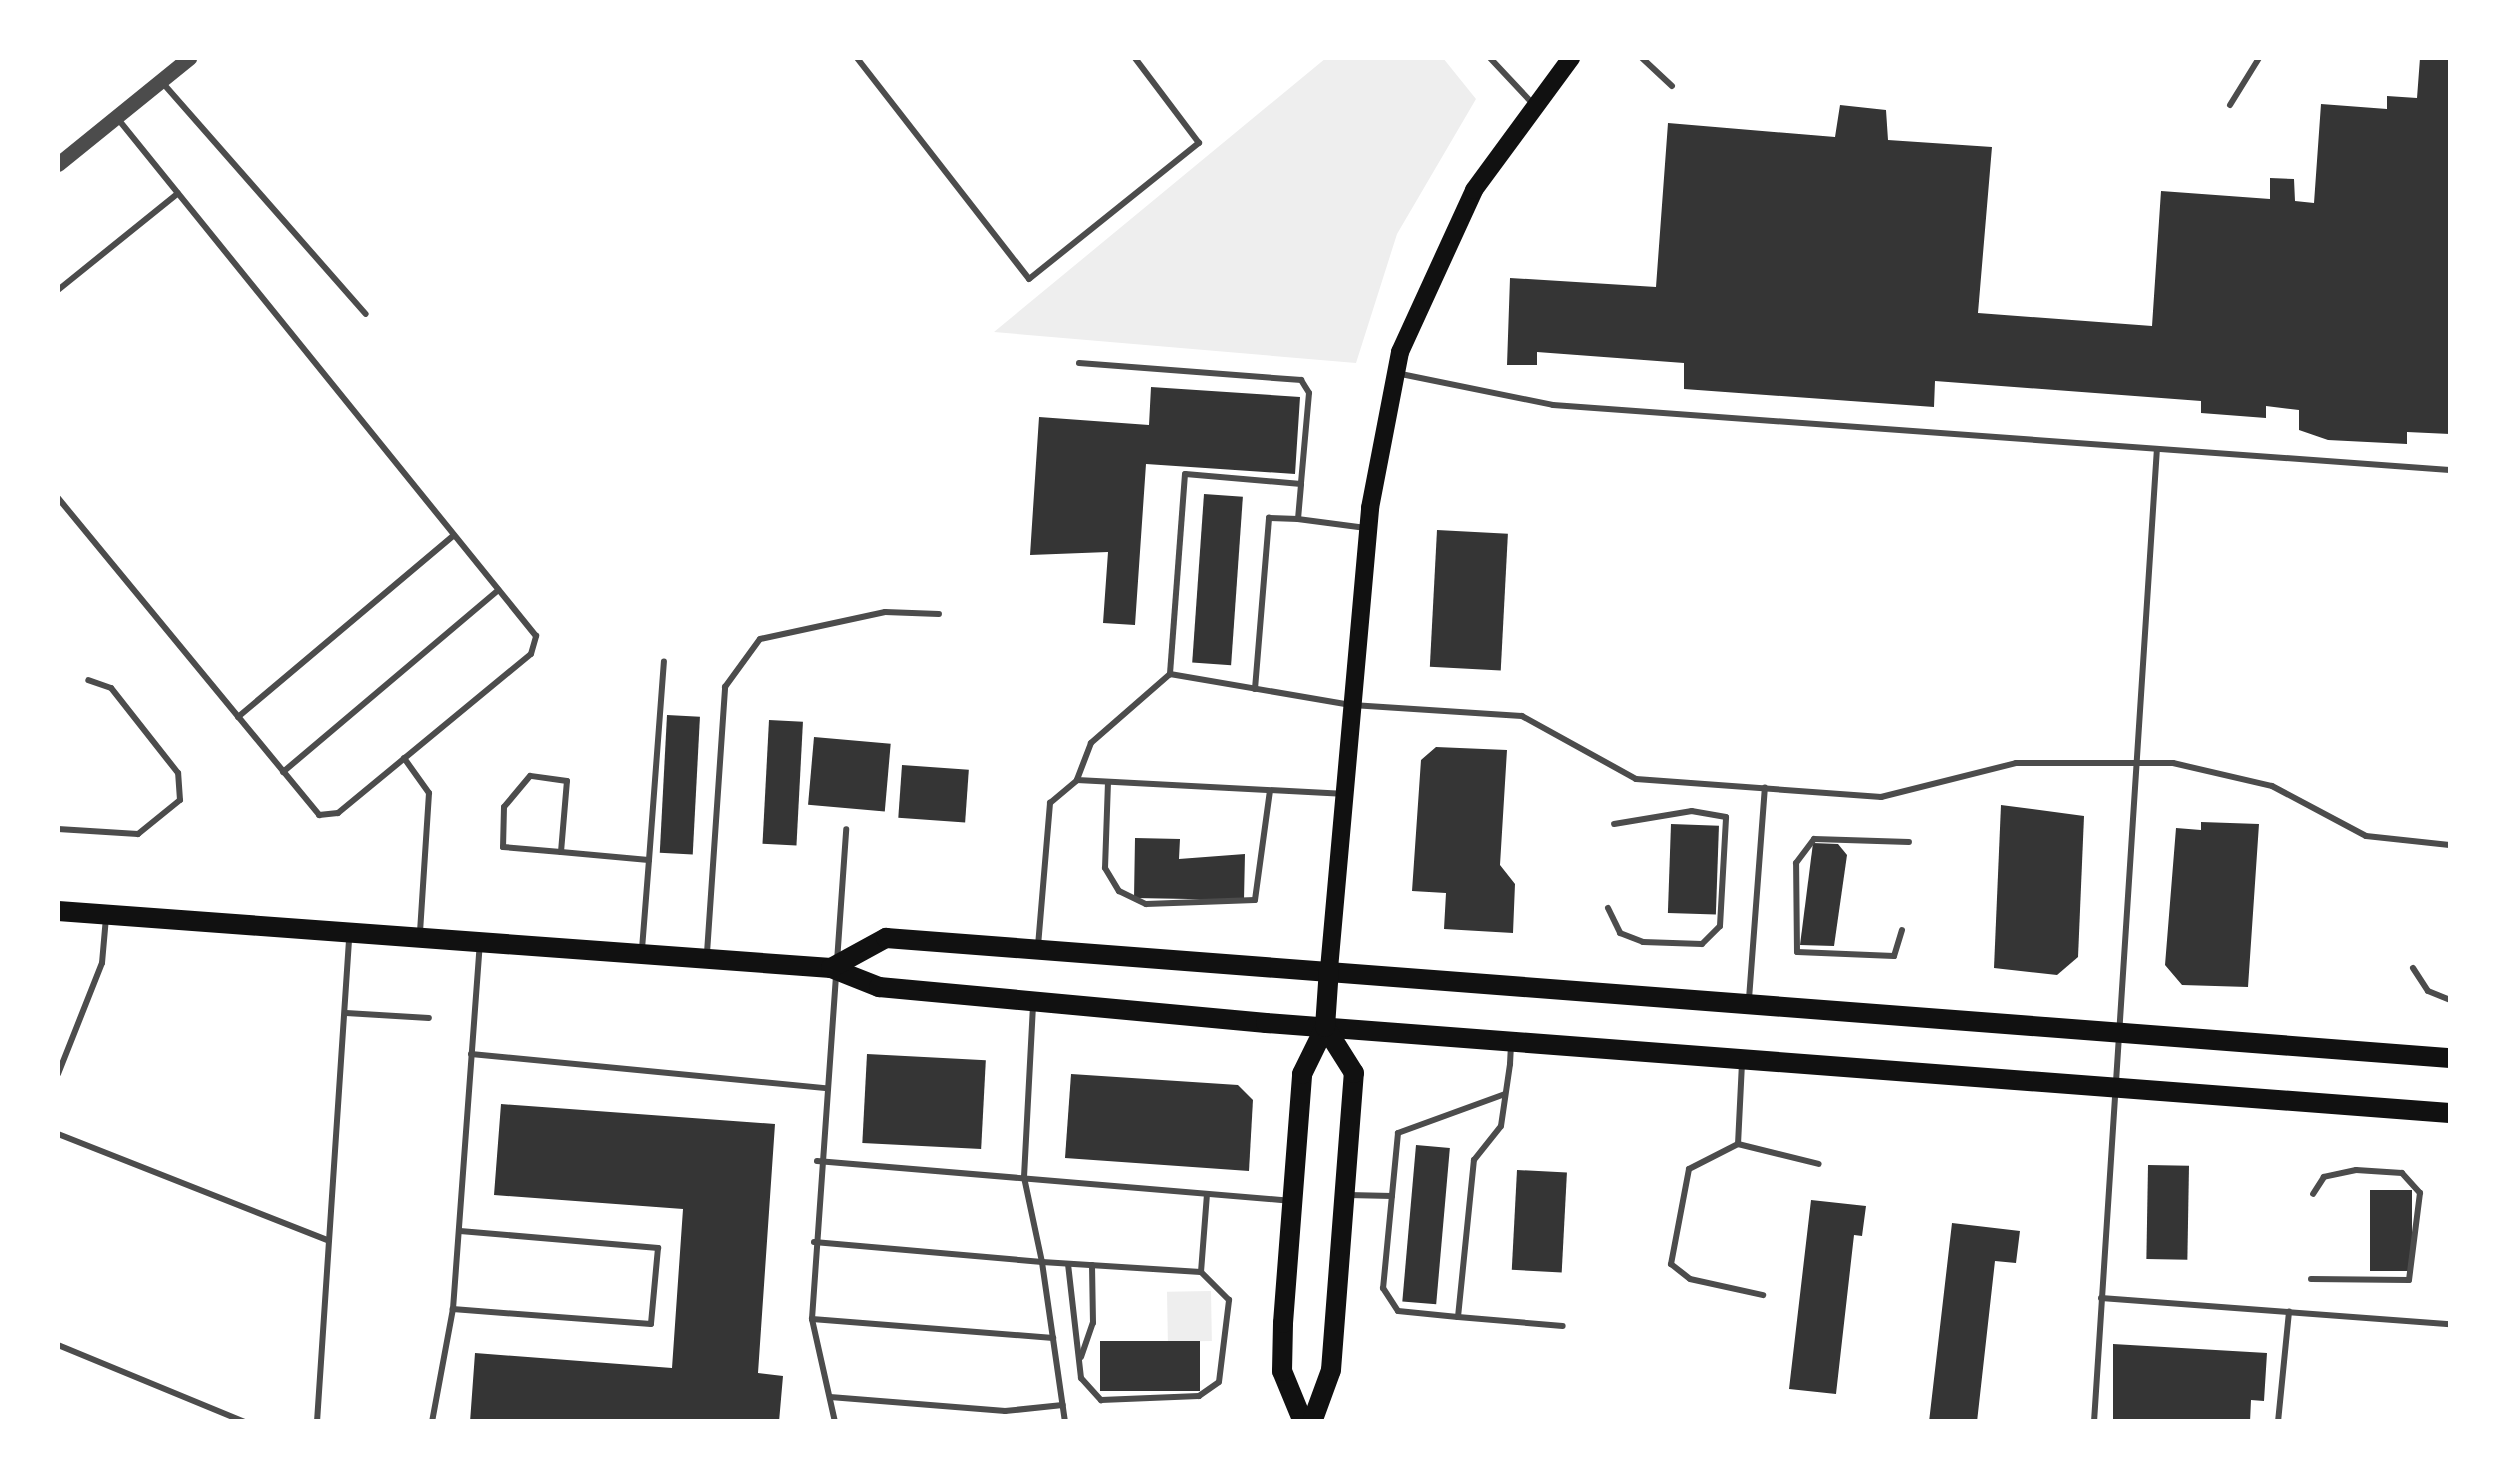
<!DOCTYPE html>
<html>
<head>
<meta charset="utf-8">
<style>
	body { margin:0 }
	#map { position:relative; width:2508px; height:1479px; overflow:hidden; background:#fff; font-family:"Noto Sans",sans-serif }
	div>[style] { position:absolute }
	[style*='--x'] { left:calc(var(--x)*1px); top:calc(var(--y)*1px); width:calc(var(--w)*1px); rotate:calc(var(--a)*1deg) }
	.green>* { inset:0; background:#eee; transform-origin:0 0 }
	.building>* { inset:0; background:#353535; transform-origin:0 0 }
	.service>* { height:6px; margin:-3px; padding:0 3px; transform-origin:3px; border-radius:3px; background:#4c4c4c }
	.tertiary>* { height:15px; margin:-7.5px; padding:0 7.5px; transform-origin:7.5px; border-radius:7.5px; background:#4c4c4c }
	.secondary>* { height:18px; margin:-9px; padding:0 9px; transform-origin:9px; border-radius:9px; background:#111 }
	.primary>* { height:20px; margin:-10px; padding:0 10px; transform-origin:10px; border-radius:10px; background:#111 }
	span { translate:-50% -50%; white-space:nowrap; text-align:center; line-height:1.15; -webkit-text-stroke:10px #fff; paint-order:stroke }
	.frame { position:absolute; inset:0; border:60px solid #fff; pointer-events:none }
</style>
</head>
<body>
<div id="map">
	<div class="green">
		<div style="clip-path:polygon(1326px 58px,1443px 58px,1476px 99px,1397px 234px,1356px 363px,994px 332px)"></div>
		<div style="left:1211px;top:1291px;width:50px;height:44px;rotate:89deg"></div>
	</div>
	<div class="building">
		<div style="clip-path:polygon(2420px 58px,2450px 59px,2450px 434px,2407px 432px,2407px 444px,2328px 440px,2299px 430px,2299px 410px,2266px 406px,2266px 418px,2201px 413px,2201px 401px,1935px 381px,1934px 407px,1684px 389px,1684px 363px,1537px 352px,1537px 365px,1507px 365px,1510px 278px,1656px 287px,1668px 123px,1835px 137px,1840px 105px,1886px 110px,1888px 140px,1992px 147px,1978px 313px,2152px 326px,2161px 191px,2270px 199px,2270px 178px,2294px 179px,2295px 201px,2314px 203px,2321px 104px,2387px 109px,2387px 96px,2417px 98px)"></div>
		<div style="clip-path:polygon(1151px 387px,1300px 397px,1295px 474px,1146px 464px,1135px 625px,1103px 623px,1108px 552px,1030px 555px,1039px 417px,1149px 425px)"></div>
		<div style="left:1204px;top:494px;width:39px;height:169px;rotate:4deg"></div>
		<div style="left:1437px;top:530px;width:71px;height:137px;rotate:3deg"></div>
		<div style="left:667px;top:715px;width:33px;height:138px;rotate:3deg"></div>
		<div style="left:769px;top:720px;width:34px;height:124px;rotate:3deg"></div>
		<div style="left:814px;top:737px;width:77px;height:68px;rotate:5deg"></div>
		<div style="clip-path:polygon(1436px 747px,1507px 750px,1500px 865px,1515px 884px,1513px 933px,1444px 929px,1446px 893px,1412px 891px,1421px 760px)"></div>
		<div style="left:902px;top:765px;width:67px;height:53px;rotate:4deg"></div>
		<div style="clip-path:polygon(2001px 805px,2084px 816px,2078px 957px,2057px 975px,1994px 968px)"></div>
		<div style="clip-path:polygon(2201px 822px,2259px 824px,2248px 987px,2182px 985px,2165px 965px,2176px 828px,2201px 830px)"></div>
		<div style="left:1671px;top:824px;width:48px;height:89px;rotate:2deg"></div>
		<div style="clip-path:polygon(1135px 838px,1180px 839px,1179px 859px,1245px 854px,1244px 900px,1134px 898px)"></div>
		<div style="clip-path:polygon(1813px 843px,1838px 844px,1847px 855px,1834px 946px,1800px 945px)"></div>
		<div style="left:867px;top:1054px;width:119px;height:89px;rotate:3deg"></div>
		<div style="clip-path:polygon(1071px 1074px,1238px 1085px,1253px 1100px,1249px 1171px,1065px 1158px)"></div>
		<div style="clip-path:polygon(501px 1104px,775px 1124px,758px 1373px,783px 1376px,779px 1422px,470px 1422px,475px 1353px,672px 1368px,683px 1209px,494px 1195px)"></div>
		<div style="left:1416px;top:1145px;width:34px;height:157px;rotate:5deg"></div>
		<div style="left:2148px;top:1165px;width:41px;height:94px;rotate:1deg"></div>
		<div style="left:1517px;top:1170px;width:50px;height:100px;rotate:3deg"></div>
		<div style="left:2370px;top:1190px;width:42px;height:81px"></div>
		<div style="clip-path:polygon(1811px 1200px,1866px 1206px,1862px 1236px,1854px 1235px,1836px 1394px,1789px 1389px)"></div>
		<div style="clip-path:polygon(1952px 1223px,2020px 1231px,2016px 1263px,1995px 1261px,1977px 1422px,1929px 1422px)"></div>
		<div style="left:1200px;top:1341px;width:50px;height:100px;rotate:90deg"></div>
		<div style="clip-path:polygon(2113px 1344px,2267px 1353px,2264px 1401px,2251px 1400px,2250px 1422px,2113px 1422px)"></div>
	</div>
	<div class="service">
		<div style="--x:857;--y:58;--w:280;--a:52.1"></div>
		<div style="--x:1029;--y:279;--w:218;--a:-38.7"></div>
		<div style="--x:1199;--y:143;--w:106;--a:-127"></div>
		<div style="--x:1490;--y:58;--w:63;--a:46.9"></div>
		<div style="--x:1642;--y:58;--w:41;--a:43"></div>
		<div style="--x:161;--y:81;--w:310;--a:48.7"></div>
		<div style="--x:2230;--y:105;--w:55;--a:-58.3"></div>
		<div style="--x:58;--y:290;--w:154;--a:-38.9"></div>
		<div style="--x:1079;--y:363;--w:223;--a:4.4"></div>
		<div style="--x:1301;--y:380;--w:15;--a:58"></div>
		<div style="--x:1309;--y:393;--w:90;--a:95.1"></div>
		<div style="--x:1396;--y:373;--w:160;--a:11.5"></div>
		<div style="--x:1553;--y:405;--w:899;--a:4.14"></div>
		<div style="--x:58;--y:498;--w:411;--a:50.5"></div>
		<div style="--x:319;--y:815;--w:19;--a:-6"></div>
		<div style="--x:338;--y:813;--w:250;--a:-39.5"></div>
		<div style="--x:531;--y:654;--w:19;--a:-74"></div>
		<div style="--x:536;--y:636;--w:665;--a:-128.96"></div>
		<div style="--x:1366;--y:528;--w:69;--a:-172.5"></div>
		<div style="--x:1298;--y:519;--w:35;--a:-85"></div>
		<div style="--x:1301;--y:484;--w:116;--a:-175.1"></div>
		<div style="--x:1185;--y:474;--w:201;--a:94.3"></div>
		<div style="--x:1170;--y:674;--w:185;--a:9.7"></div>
		<div style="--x:1352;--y:705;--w:170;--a:3.7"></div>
		<div style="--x:1522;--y:716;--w:130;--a:28.9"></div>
		<div style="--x:1636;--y:779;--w:246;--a:4.2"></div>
		<div style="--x:1881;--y:797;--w:139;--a:-14.1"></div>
		<div style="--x:2016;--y:763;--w:157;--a:0"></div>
		<div style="--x:2173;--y:763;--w:102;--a:13.1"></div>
		<div style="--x:2272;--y:786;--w:106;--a:28"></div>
		<div style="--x:2366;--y:836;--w:84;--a:6.1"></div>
		<div style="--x:1170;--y:674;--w:105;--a:138.9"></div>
		<div style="--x:1091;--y:743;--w:40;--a:111"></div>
		<div style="--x:1077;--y:780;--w:265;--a:3"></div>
		<div style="--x:1255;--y:689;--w:172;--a:-85.3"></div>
		<div style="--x:1269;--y:518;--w:29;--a:2"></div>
		<div style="--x:238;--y:717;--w:282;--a:-40.1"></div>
		<div style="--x:404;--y:758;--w:43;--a:54.5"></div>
		<div style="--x:429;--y:793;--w:140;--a:93.7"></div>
		<div style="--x:283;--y:772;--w:282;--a:-40.2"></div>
		<div style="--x:1108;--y:782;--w:86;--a:92"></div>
		<div style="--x:1105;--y:868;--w:27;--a:59"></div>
		<div style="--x:1119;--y:891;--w:30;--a:26"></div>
		<div style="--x:1146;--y:904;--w:109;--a:-2.1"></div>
		<div style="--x:1255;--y:900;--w:110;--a:-82.2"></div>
		<div style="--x:58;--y:829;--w:80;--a:3.6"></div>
		<div style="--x:138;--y:834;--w:54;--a:-39"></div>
		<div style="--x:180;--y:800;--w:27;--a:-94"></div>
		<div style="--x:178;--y:773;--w:108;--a:-128.2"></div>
		<div style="--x:111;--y:688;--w:24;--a:-161"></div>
		<div style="--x:561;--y:852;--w:71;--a:-85.2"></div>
		<div style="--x:567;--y:781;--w:37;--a:-172"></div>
		<div style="--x:530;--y:776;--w:40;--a:130"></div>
		<div style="--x:504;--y:807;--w:40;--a:91.4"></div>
		<div style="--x:503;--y:847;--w:58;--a:4.9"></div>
		<div style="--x:561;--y:852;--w:88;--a:5.2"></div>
		<div style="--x:649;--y:860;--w:89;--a:94.5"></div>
		<div style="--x:649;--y:860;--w:199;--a:-85.7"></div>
		<div style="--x:1608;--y:908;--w:28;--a:64"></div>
		<div style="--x:1620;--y:933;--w:25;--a:21"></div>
		<div style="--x:1643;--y:942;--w:59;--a:1.9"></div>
		<div style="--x:1702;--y:944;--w:25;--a:-45"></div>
		<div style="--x:1720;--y:926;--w:109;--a:-86.8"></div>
		<div style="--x:1726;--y:817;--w:35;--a:-170"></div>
		<div style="--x:1692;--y:811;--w:79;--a:170.5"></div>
		<div style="--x:1902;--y:930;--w:27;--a:107"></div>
		<div style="--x:1894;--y:956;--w:97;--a:-177.6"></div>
		<div style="--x:1797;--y:952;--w:89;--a:-90.6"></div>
		<div style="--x:1796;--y:863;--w:30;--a:-53"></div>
		<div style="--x:1814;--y:839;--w:95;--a:1.8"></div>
		<div style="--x:1038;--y:946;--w:144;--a:-85.2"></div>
		<div style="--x:1050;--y:803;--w:35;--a:-40"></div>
		<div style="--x:707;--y:953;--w:267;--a:-86.1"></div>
		<div style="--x:725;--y:687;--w:59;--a:-53.9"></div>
		<div style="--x:760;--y:639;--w:128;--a:-12.2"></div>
		<div style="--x:885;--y:612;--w:54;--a:2.1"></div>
		<div style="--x:2413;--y:968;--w:27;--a:57"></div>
		<div style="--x:2428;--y:991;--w:24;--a:22"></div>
		<div style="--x:1749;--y:999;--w:212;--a:-85.7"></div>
		<div style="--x:346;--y:1013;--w:83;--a:3.4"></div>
		<div style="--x:471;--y:1054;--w:356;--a:5.5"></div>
		<div style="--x:1742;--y:1063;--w:81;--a:92.8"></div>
		<div style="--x:1738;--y:1144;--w:83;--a:13.9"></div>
		<div style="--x:58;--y:1074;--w:119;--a:-68.4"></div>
		<div style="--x:102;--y:963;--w:46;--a:-85"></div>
		<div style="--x:1505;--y:1094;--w:114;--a:160"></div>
		<div style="--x:1398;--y:1133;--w:156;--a:95.5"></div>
		<div style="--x:1383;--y:1288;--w:27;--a:57"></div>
		<div style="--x:1398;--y:1311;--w:60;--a:5.7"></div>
		<div style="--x:1458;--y:1317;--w:158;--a:-84.2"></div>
		<div style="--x:1474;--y:1160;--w:43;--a:-51.5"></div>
		<div style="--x:1501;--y:1126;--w:63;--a:-81.7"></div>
		<div style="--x:1510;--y:1064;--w:18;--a:-87"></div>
		<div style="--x:58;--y:1134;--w:291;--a:21.5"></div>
		<div style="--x:1738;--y:1144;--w:55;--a:153"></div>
		<div style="--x:1689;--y:1169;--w:97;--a:100.7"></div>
		<div style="--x:1671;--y:1264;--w:24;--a:38"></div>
		<div style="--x:1690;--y:1279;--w:75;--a:12.4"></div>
		<div style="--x:817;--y:1161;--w:474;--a:4.8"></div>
		<div style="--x:1348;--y:1195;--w:44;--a:1.3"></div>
		<div style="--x:460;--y:1231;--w:199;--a:4.9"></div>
		<div style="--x:658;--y:1248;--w:76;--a:95.3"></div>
		<div style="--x:651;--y:1324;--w:199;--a:-175.7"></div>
		<div style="--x:453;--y:1309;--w:365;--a:-85.8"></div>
		<div style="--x:814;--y:1242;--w:229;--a:5"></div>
		<div style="--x:1042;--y:1262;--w:87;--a:-102"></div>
		<div style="--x:1024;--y:1177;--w:174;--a:-87"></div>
		<div style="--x:1068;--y:1264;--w:115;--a:83.5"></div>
		<div style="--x:1081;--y:1378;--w:30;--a:48"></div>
		<div style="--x:1101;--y:1400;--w:98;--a:-2.3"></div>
		<div style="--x:1199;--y:1396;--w:24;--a:-35"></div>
		<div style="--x:1219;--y:1382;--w:83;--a:-83"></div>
		<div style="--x:1229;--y:1300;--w:40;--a:-135"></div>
		<div style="--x:2311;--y:1279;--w:98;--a:0.6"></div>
		<div style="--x:2409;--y:1280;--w:88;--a:-82.8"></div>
		<div style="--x:2420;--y:1193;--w:27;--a:-132"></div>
		<div style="--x:2402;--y:1173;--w:46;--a:-176.3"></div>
		<div style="--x:2356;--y:1170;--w:33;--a:168"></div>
		<div style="--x:2324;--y:1177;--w:20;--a:123"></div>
		<div style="--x:2101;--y:1298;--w:350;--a:4.3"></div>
		<div style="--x:1458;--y:1317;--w:105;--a:4.9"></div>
		<div style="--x:812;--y:1319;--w:242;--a:4.5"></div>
		<div style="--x:58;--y:1345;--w:202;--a:22.4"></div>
		<div style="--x:1081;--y:1357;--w:36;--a:-71"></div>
		<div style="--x:1093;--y:1323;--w:58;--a:-91"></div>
		<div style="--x:830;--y:1397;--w:176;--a:4.6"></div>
		<div style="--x:1005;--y:1411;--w:58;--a:-5.9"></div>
		<div style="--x:317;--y:1422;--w:487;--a:-86.2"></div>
		<div style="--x:432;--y:1422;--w:115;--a:-79.5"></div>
		<div style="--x:835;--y:1422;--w:106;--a:-102.6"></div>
		<div style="--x:812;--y:1319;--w:491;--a:-86"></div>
		<div style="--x:1065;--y:1422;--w:162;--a:-98.2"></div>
		<div style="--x:1042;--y:1262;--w:159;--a:3.6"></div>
		<div style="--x:1201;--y:1272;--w:78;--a:-85.6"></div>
		<div style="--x:2094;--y:1422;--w:975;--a:-86.3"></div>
		<div style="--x:2278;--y:1422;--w:111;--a:-84.3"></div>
	</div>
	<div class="tertiary">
		<div style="--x:58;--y:164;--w:169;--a:-39"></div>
	</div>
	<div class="secondary">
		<div style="--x:1329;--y:969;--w:463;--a:-84.9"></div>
		<div style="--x:1370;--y:508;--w:159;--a:-79.1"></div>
		<div style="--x:1400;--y:352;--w:178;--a:-65.4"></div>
		<div style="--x:1474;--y:190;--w:164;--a:-53.7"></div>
	</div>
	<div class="primary">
		<div style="--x:58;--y:911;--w:775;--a:4.22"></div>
		<div style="--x:831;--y:968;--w:52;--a:21.6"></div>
		<div style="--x:879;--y:987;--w:389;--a:5.3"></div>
		<div style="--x:1266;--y:1023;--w:1187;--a:4.35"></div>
		<div style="--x:831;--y:968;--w:63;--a:-28.6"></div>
		<div style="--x:886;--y:938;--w:1569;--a:4.39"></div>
		<div style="--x:1303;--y:1422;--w:55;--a:-112.4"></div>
		<div style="--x:1282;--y:1371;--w:48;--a:-88.8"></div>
		<div style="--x:1283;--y:1323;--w:250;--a:-85.6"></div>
		<div style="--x:1302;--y:1074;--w:52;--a:-63.9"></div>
		<div style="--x:1312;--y:1422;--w:55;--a:-69.9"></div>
		<div style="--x:1331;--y:1370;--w:298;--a:-85.6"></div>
		<div style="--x:1354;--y:1073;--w:54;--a:-122.2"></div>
		<div style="--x:1325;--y:1027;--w:58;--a:-86.1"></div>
	</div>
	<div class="frame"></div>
</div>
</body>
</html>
